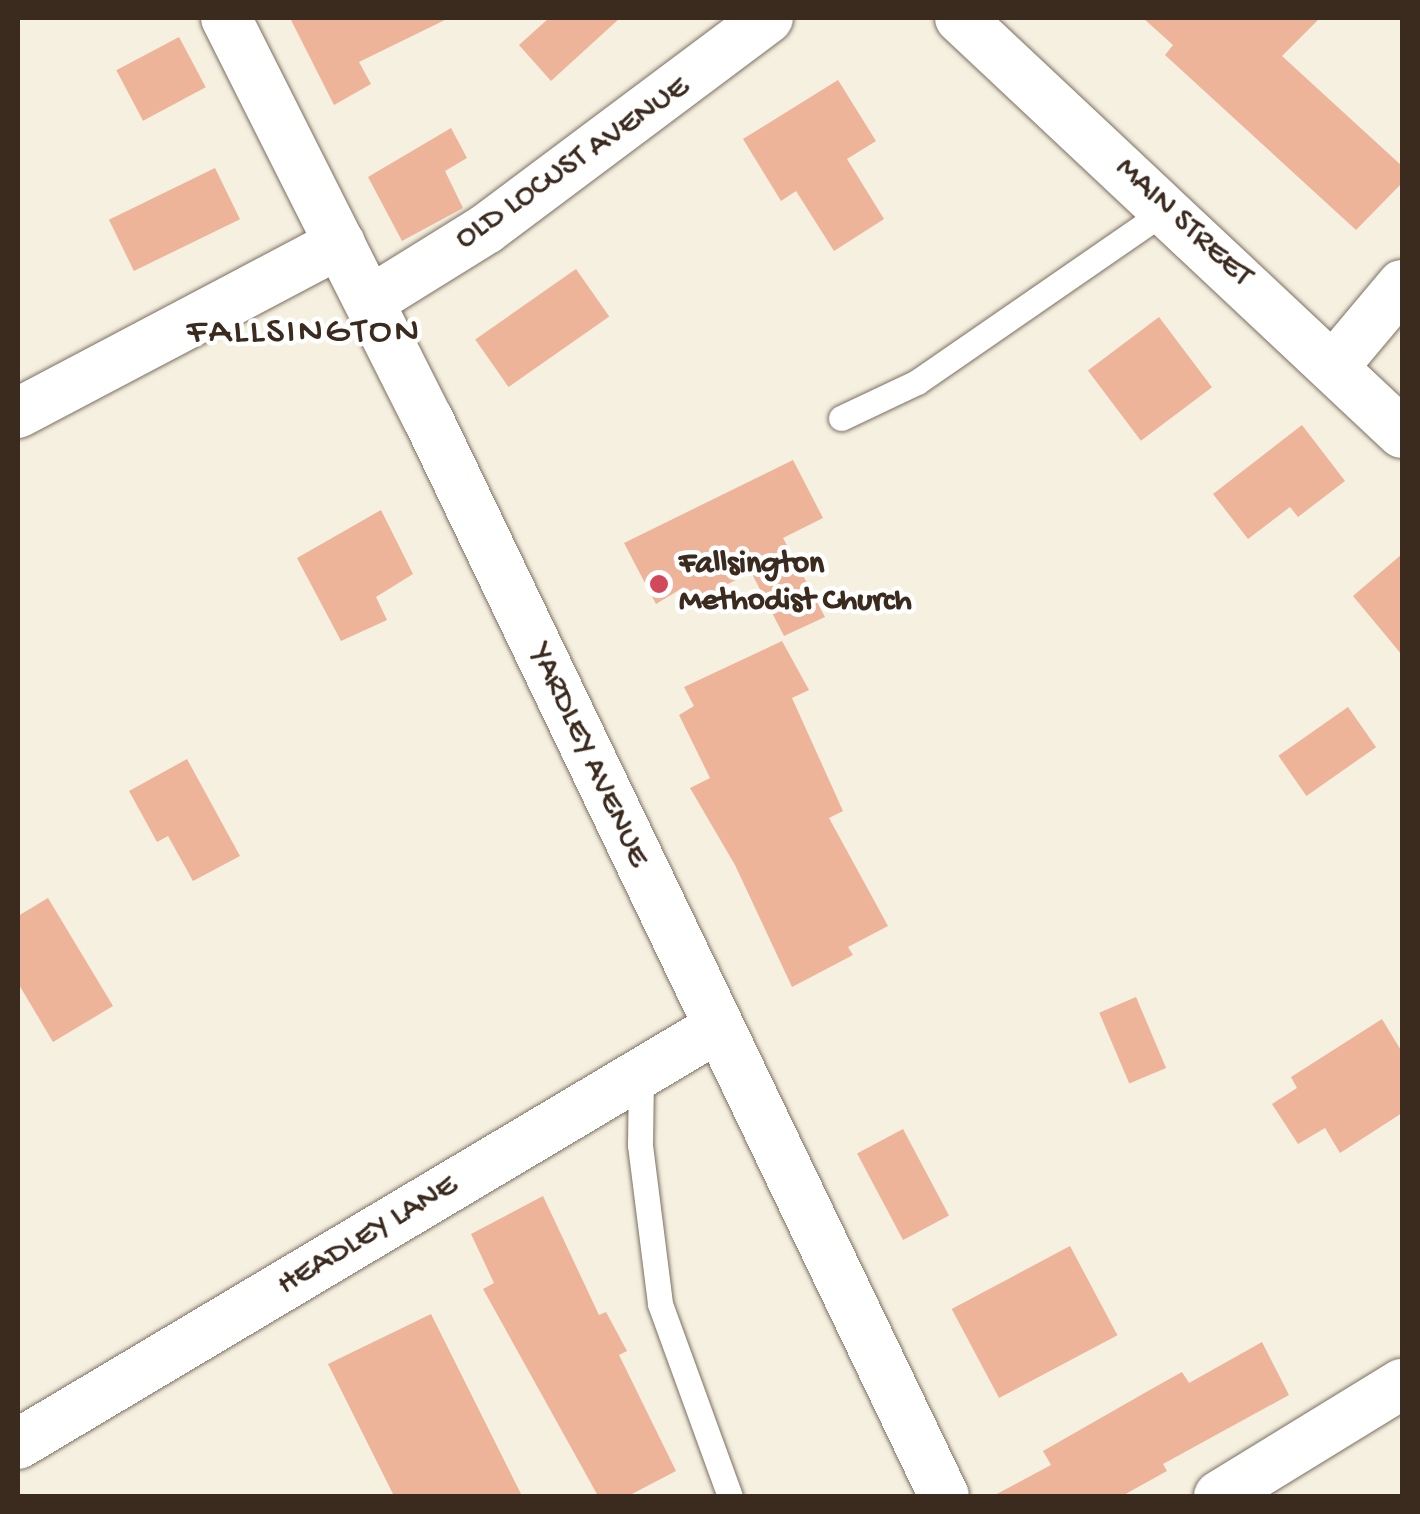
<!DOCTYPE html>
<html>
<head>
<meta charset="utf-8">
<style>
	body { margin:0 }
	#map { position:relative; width:1420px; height:1514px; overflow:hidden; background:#f5f0df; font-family:"Gochi Hand",sans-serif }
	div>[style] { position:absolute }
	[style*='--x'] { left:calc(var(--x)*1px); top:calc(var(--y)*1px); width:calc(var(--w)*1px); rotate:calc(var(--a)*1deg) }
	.building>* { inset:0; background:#eeb49a; transform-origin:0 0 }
	.roads { filter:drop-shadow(0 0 2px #7c6f62) drop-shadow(0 0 2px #7c6f62) }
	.service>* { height:25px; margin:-12.5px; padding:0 12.5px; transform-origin:12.5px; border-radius:12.5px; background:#fff }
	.minor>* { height:50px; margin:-25px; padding:0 25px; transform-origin:25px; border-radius:25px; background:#fff }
	.dots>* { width:28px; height:28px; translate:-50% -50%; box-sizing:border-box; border:5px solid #fff; border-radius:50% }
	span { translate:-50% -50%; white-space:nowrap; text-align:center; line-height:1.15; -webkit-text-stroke:9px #fff; paint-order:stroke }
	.street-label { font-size:32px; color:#3b2a1e }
	.poi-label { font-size:32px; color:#3b2a1e; font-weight:700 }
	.left { translate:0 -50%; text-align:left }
	.quarter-label { font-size:38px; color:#3b2a1e; letter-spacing:2.5px }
	.frame { position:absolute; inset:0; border:20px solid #3b2a1e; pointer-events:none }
</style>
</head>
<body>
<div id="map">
	<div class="building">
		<div style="clip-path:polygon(290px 18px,449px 18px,359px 62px,371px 84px,334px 105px)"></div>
		<div style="clip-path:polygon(549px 18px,620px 18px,551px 81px,519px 45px)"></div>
		<div style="clip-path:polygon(1143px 18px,1320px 18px,1282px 56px,1402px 166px,1402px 183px,1356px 230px,1165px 55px,1173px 45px)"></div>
		<div style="left:179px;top:37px;width:57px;height:71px;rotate:62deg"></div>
		<div style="clip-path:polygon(838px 80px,876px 141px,847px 159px,884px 219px,834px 251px,796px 191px,781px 201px,743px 139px)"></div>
		<div style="clip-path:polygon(451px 128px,467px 158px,445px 171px,463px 208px,402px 241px,368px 177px)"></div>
		<div style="left:215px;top:168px;width:57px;height:118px;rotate:64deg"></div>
		<div style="left:576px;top:269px;width:58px;height:123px;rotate:55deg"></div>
		<div style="left:1159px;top:317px;width:88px;height:89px;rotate:53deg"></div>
		<div style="clip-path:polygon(1302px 425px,1345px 481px,1298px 517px,1290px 507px,1248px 539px,1213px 494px)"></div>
		<div style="clip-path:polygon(793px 460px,823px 518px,783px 538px,825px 617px,784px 636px,751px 572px,692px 603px,684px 587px,656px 604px,624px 543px)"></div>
		<div style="clip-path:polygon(381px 510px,413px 574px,376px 597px,387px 620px,341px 641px,297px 558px)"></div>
		<div style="clip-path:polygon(1402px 554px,1402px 655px,1353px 596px)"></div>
		<div style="clip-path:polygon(782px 641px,809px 690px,792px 698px,843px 811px,829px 818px,888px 926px,848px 947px,853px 955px,792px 987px,735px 865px,690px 788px,710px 778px,679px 715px,694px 706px,684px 687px)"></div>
		<div style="left:1348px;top:707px;width:49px;height:85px;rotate:55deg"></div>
		<div style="clip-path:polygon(187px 759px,240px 856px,193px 881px,168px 836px,157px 842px,129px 791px)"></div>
		<div style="clip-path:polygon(48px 898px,113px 1006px,53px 1042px,18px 983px,18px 916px)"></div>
		<div style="left:1136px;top:997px;width:77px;height:40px;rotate:67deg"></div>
		<div style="clip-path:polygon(1382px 1019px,1402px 1052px,1402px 1113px,1340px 1153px,1325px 1128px,1298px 1144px,1272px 1104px,1297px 1088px,1291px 1077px)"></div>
		<div style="left:903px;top:1129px;width:98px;height:52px;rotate:62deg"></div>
		<div style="clip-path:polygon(543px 1196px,599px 1315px,606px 1312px,627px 1351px,619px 1355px,676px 1471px,628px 1496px,598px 1496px,483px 1289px,494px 1283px,471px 1234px)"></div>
		<div style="left:1070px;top:1246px;width:101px;height:134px;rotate:62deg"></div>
		<div style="clip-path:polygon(431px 1314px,522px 1496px,394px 1496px,328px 1364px)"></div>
		<div style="clip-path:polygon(1262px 1342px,1289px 1395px,1163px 1464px,1167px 1471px,1122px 1496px,993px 1496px,1051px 1465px,1043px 1451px,1148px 1391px,1182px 1372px,1189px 1383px)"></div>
	</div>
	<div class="roads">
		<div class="service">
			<div style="--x:841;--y:418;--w:84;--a:-25.3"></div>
			<div style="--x:917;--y:382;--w:306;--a:-34.6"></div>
			<div style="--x:641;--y:1074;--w:71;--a:90.8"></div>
			<div style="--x:640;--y:1145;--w:160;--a:82.8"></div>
			<div style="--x:660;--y:1304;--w:204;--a:70"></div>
		</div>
		<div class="minor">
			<div style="--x:226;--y:18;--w:449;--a:63.3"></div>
			<div style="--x:428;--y:419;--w:1194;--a:64.4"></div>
			<div style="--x:960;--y:18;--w:606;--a:43.2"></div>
			<div style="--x:370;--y:301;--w:137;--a:-31.8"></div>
			<div style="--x:486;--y:229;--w:352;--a:-36.8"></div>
			<div style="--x:1334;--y:366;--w:106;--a:-50"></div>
			<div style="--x:18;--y:413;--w:364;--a:-27.8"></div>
			<div style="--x:18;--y:1444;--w:813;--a:-30.76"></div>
			<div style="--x:1219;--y:1496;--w:215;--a:-31.5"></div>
		</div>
	</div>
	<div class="dots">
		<div style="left:659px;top:584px;background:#d1495b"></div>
	</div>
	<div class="street-label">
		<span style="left:573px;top:164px;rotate:-35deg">OLD LOCUST AVENUE</span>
		<span style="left:1183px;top:223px;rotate:43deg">MAIN STREET</span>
		<span style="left:588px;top:756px;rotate:65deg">YARDLEY AVENUE</span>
		<span style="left:368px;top:1236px;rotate:-31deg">HEADLEY LANE</span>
	</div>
	<div class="poi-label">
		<span class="left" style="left:679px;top:584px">Fallsington<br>Methodist Church</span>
	</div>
	<div class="quarter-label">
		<span style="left:304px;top:334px">FALLSINGTON</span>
	</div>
	<div class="frame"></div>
</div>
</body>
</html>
